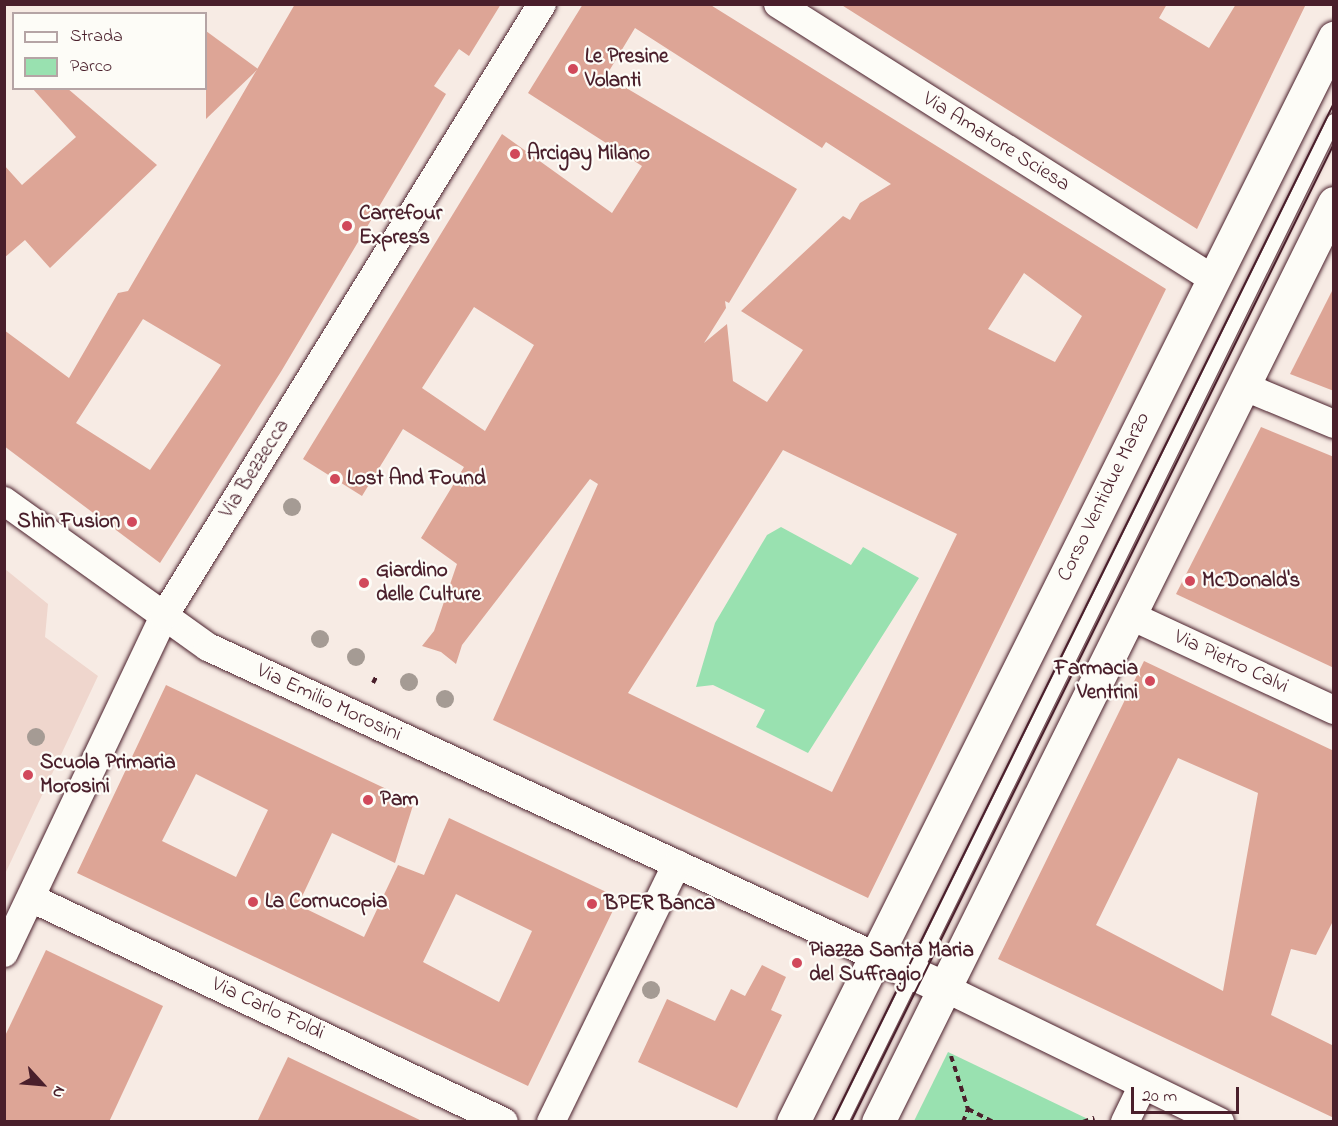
<!DOCTYPE html>
<html>
<head>
<meta charset="utf-8">
<style>
	body { margin:0 }
	#map { position:relative; width:1338px; height:1126px; overflow:hidden; background:#f7ebe4; font-family:"Indie Flower",sans-serif }
	div>[style] { position:absolute }
	[style*='--x'] { left:calc(var(--x)*1px); top:calc(var(--y)*1px); width:calc(var(--w)*1px); rotate:calc(var(--a)*1deg) }
	.built>* { inset:0; background:#efd6cd }
	.green>* { inset:0; background:#99e1b0 }
	.building>* { inset:0; background:#dda596 }
	.path>* { height:4px; margin-top:-2px; transform-origin:0; background:repeating-linear-gradient(90deg,#4a1f2b 0 6px,transparent 0 10.5px) }
	.roads { filter:drop-shadow(0 0 2px #4a1f2b) drop-shadow(0 0 2px #4a1f2b) }
	.service>* { height:14px; margin:-7px; padding:0 7px; transform-origin:7px; border-radius:7px; background:#fdfcf7 }
	.minor>* { height:28px; margin:-14px; padding:0 14px; transform-origin:14px; border-radius:14px; background:#fdfcf7 }
	.secondary>* { height:33px; margin:-16.5px; padding:0 16.5px; transform-origin:16.5px; border-radius:16.5px; background:#fdfcf7 }
	.tram>* { height:1.5px; margin:-0.75px; padding:0 0.75px; transform-origin:0.75px; border-radius:0.75px; background:#4a1f2b }
	.trees>* { width:18px; height:18px; margin:-9px; border-radius:50%; background:#a59b94 }
	.dots>* { width:16px; height:16px; translate:-50% -50%; box-sizing:border-box; border:3px solid #fdfcf7; border-radius:50% }
	span { translate:-50% -50%; white-space:nowrap; text-align:center; line-height:1.15; -webkit-text-stroke:4.5px #fdfcf7; paint-order:stroke }
	.poi-label { font-size:21px; color:#4a1f2b; font-weight:700 }
	.left { translate:0 -50%; text-align:left }
	.right { translate:-100% -50%; text-align:right }
	.street-label { font-size:21px; color:#4a1f2b }
	.frame { position:absolute; inset:0; border:6px solid #4a1f2b; pointer-events:none }
	.legend { position:absolute; left:12px; top:12px; width:195px; height:78px; box-sizing:border-box; background:#fdfcf7; border:2px solid #b5a4a5; margin:0; padding:8px 10px; list-style:none; font-size:18px; color:#4a1f2b }
	.legend li { display:flex; align-items:center; gap:12px; height:30px }
	.legend b { width:30px; border:2px solid #b5a4a5 }
	.north { position:absolute; left:12px; top:1054px; width:60px; height:60px; -webkit-text-stroke:4px #fdfcf7; paint-order:stroke; rotate:116deg; font-size:16px; font-weight:700; line-height:24px; text-align:center; color:#4a1f2b }
	.north::after { content:''; display:block; margin:auto; width:21px; height:27px; background:#4a1f2b; clip-path:polygon(50% 0,100% 100%,50% 72%,0 100%) }
	.scale { position:absolute; left:1131px; top:1087px; width:108px; height:27px; box-sizing:border-box; border:3px solid #4a1f2b; border-top:0; padding-left:8px; font-size:18px; line-height:21px; white-space:nowrap; color:#4a1f2b; -webkit-text-stroke:4px #fdfcf7; paint-order:stroke }
</style>
</head>
<body>
<div id="map">
	<div class="built">
		<div style="clip-path:polygon(5px 569px,48px 604px,45px 637px,98px 676px,5px 874px)"></div>
	</div>
	<div class="green">
		<div style="clip-path:polygon(781px 527px,851px 565px,863px 547px,919px 578px,808px 753px,756px 727px,765px 710px,713px 685px,696px 687px,715px 623px,767px 535px)"></div>
		<div style="clip-path:polygon(948px 1052px,1092px 1121px,914px 1121px)"></div>
	</div>
	<div class="building">
		<div style="clip-path:polygon(evenodd,295px 4px,501px 4px,469px 56px,459px 49px,434px 86px,446px 94px,282px 370px,160px 563px,4px 446px,4px 330px,69px 378px,118px 293px,128px 291px,295px 4px,143px 319px,221px 365px,150px 470px,76px 423px,143px 319px)"></div>
		<div style="clip-path:polygon(evenodd,583px 4px,709px 4px,1166px 289px,868px 898px,493px 720px,598px 484px,590px 479px,462px 645px,456px 664px,441px 652px,422px 646px,434px 631px,457px 564px,421px 538px,464px 467px,403px 429px,362px 496px,303px 459px,502px 134px,612px 213px,642px 166px,528px 93px,583px 4px,635px 28px,822px 148px,826px 142px,891px 184px,860px 203px,850px 220px,843px 216px,741px 311px,803px 350px,767px 402px,733px 381px,727px 324px,704px 343px,726px 308px,725px 301px,729px 303px,797px 189px,606px 76px,635px 28px,583px 4px,1024px 273px,1082px 316px,1055px 362px,988px 329px,1024px 273px,583px 4px,474px 307px,534px 345px,485px 431px,422px 388px,474px 307px,583px 4px,783px 450px,957px 534px,832px 792px,628px 693px,783px 450px)"></div>
		<div style="clip-path:polygon(840px 4px,1167px 4px,1159px 18px,1209px 48px,1236px 4px,1306px 4px,1197px 229px)"></div>
		<div style="clip-path:polygon(206px 31px,258px 69px,206px 119px)"></div>
		<div style="clip-path:polygon(32px 88px,67px 88px,157px 165px,50px 268px,25px 240px,4px 258px,4px 165px,22px 185px,76px 137px)"></div>
		<div style="clip-path:polygon(1334px 287px,1334px 391px,1290px 374px)"></div>
		<div style="clip-path:polygon(1261px 427px,1334px 457px,1334px 668px,1176px 594px)"></div>
		<div style="clip-path:polygon(evenodd,1144px 661px,1334px 751px,1334px 919px,1316px 955px,1291px 949px,1271px 1015px,1334px 1046px,1334px 1118px,998px 959px,1144px 661px,1178px 758px,1258px 793px,1223px 991px,1096px 925px,1178px 758px)"></div>
		<div style="clip-path:polygon(evenodd,166px 685px,414px 802px,395px 863px,332px 833px,298px 905px,364px 937px,398px 865px,424px 875px,449px 818px,619px 898px,528px 1086px,77px 873px,166px 685px,196px 774px,268px 810px,236px 877px,162px 841px,196px 774px,166px 685px,456px 894px,532px 931px,499px 1002px,423px 962px,456px 894px)"></div>
		<div style="clip-path:polygon(46px 950px,163px 1006px,109px 1122px,4px 1122px,4px 1038px)"></div>
		<div style="clip-path:polygon(762px 965px,786px 977px,771px 1010px,782px 1015px,737px 1108px,638px 1062px,667px 999px,715px 1021px,731px 989px,745px 996px)"></div>
		<div style="clip-path:polygon(288px 1057px,424px 1122px,257px 1122px)"></div>
	</div>
	<div class="path">
		<div style="--x:373;--y:683;--w:7;--a:-63"></div>
		<div style="--x:951;--y:1056;--w:56;--a:72.2"></div>
		<div style="--x:963;--y:1122;--w:14;--a:-69"></div>
		<div style="--x:968;--y:1109;--w:28;--a:27"></div>
		<div style="--x:1083;--y:1122;--w:12;--a:-20"></div>
	</div>
	<div class="roads">
		<div class="service">
			<div style="--x:841;--y:1122;--w:1116;--a:-63.78"></div>
		</div>
		<div class="minor">
			<div style="--x:778;--y:4;--w:515;--a:32.3"></div>
			<div style="--x:1243;--y:386;--w:99;--a:22.7"></div>
			<div style="--x:4;--y:501;--w:251;--a:35.6"></div>
			<div style="--x:208;--y:647;--w:735;--a:24.86"></div>
			<div style="--x:1129;--y:615;--w:226;--a:24.9"></div>
			<div style="--x:31;--y:898;--w:523;--a:25.34"></div>
			<div style="--x:4;--y:953;--w:373;--a:-64.6"></div>
			<div style="--x:164;--y:616;--w:719;--a:-58.3"></div>
			<div style="--x:945;--y:988;--w:306;--a:26"></div>
			<div style="--x:551;--y:1122;--w:287;--a:-64"></div>
			<div style="--x:1125;--y:1122;--w:41;--a:-64.1"></div>
		</div>
		<div class="secondary">
			<div style="--x:875;--y:956;--w:77;--a:24.6"></div>
			<div style="--x:793;--y:1122;--w:1212;--a:-63.48"></div>
			<div style="--x:878;--y:1122;--w:1026;--a:-63.61"></div>
		</div>
	</div>
	<div class="tram">
		<div style="--x:832;--y:1122;--w:1136;--a:-63.77"></div>
		<div style="--x:851;--y:1122;--w:1091;--a:-63.72"></div>
	</div>
	<div class="trees">
		<div style="left:292px;top:507px"></div>
		<div style="left:320px;top:639px"></div>
		<div style="left:356px;top:657px"></div>
		<div style="left:409px;top:682px"></div>
		<div style="left:445px;top:699px"></div>
		<div style="left:36px;top:737px"></div>
		<div style="left:651px;top:990px"></div>
	</div>
	<div class="dots">
		<div style="left:573px;top:69px;background:#d1495b"></div>
		<div style="left:515px;top:154px;background:#d1495b"></div>
		<div style="left:347px;top:226px;background:#d1495b"></div>
		<div style="left:335px;top:479px;background:#d1495b"></div>
		<div style="left:132px;top:522px;background:#d1495b"></div>
		<div style="left:1190px;top:581px;background:#d1495b"></div>
		<div style="left:364px;top:583px;background:#d1495b"></div>
		<div style="left:1150px;top:681px;background:#d1495b"></div>
		<div style="left:28px;top:775px;background:#d1495b"></div>
		<div style="left:368px;top:800px;background:#d1495b"></div>
		<div style="left:253px;top:902px;background:#d1495b"></div>
		<div style="left:592px;top:904px;background:#d1495b"></div>
		<div style="left:797px;top:963px;background:#d1495b"></div>
	</div>
	<div class="poi-label">
		<span class="left" style="left:585px;top:69px">Le Presine<br>Volanti</span>
		<span class="left" style="left:527px;top:154px">Arcigay Milano</span>
		<span class="left" style="left:359px;top:226px">Carrefour<br>Express</span>
		<span class="left" style="left:347px;top:479px">Lost And Found</span>
		<span class="right" style="left:120px;top:522px">Shin Fusion</span>
		<span class="left" style="left:376px;top:583px">Giardino<br>delle Culture</span>
		<span class="left" style="left:1202px;top:581px">McDonald's</span>
		<span class="right" style="left:1138px;top:681px">Farmacia<br>Ventrini</span>
		<span class="left" style="left:40px;top:775px">Scuola Primaria<br>Morosini</span>
		<span class="left" style="left:380px;top:800px">Pam</span>
		<span class="left" style="left:265px;top:902px">La Cornucopia</span>
		<span class="left" style="left:604px;top:904px">BPER Banca</span>
		<span class="left" style="left:809px;top:963px">Piazza Santa Maria<br>del Suffragio</span>
	</div>
	<div class="street-label">
		<span style="left:996px;top:142px;rotate:32deg">Via Amatore Sciesa</span>
		<span style="left:255px;top:469px;rotate:-58deg">Via Bezzecca</span>
		<span style="left:1104px;top:497px;rotate:-64deg">Corso Ventidue Marzo</span>
		<span style="left:1231px;top:662px;rotate:25deg">Via Pietro Calvi</span>
		<span style="left:329px;top:703px;rotate:25deg">Via Emilio Morosini</span>
		<span style="left:268px;top:1009px;rotate:25deg">Via Carlo Foldi</span>
	</div>
	<div class="frame"></div>
	<ul class="legend">
	<li><b style="height:8px;background:#fdfcf7"></b>Strada</li>
	<li><b style="height:16px;background:#99e1b0"></b>Parco</li>
	</ul>
	<div class="north">N</div>
	<div class="scale">20 m</div>
</div>
</body>
</html>
